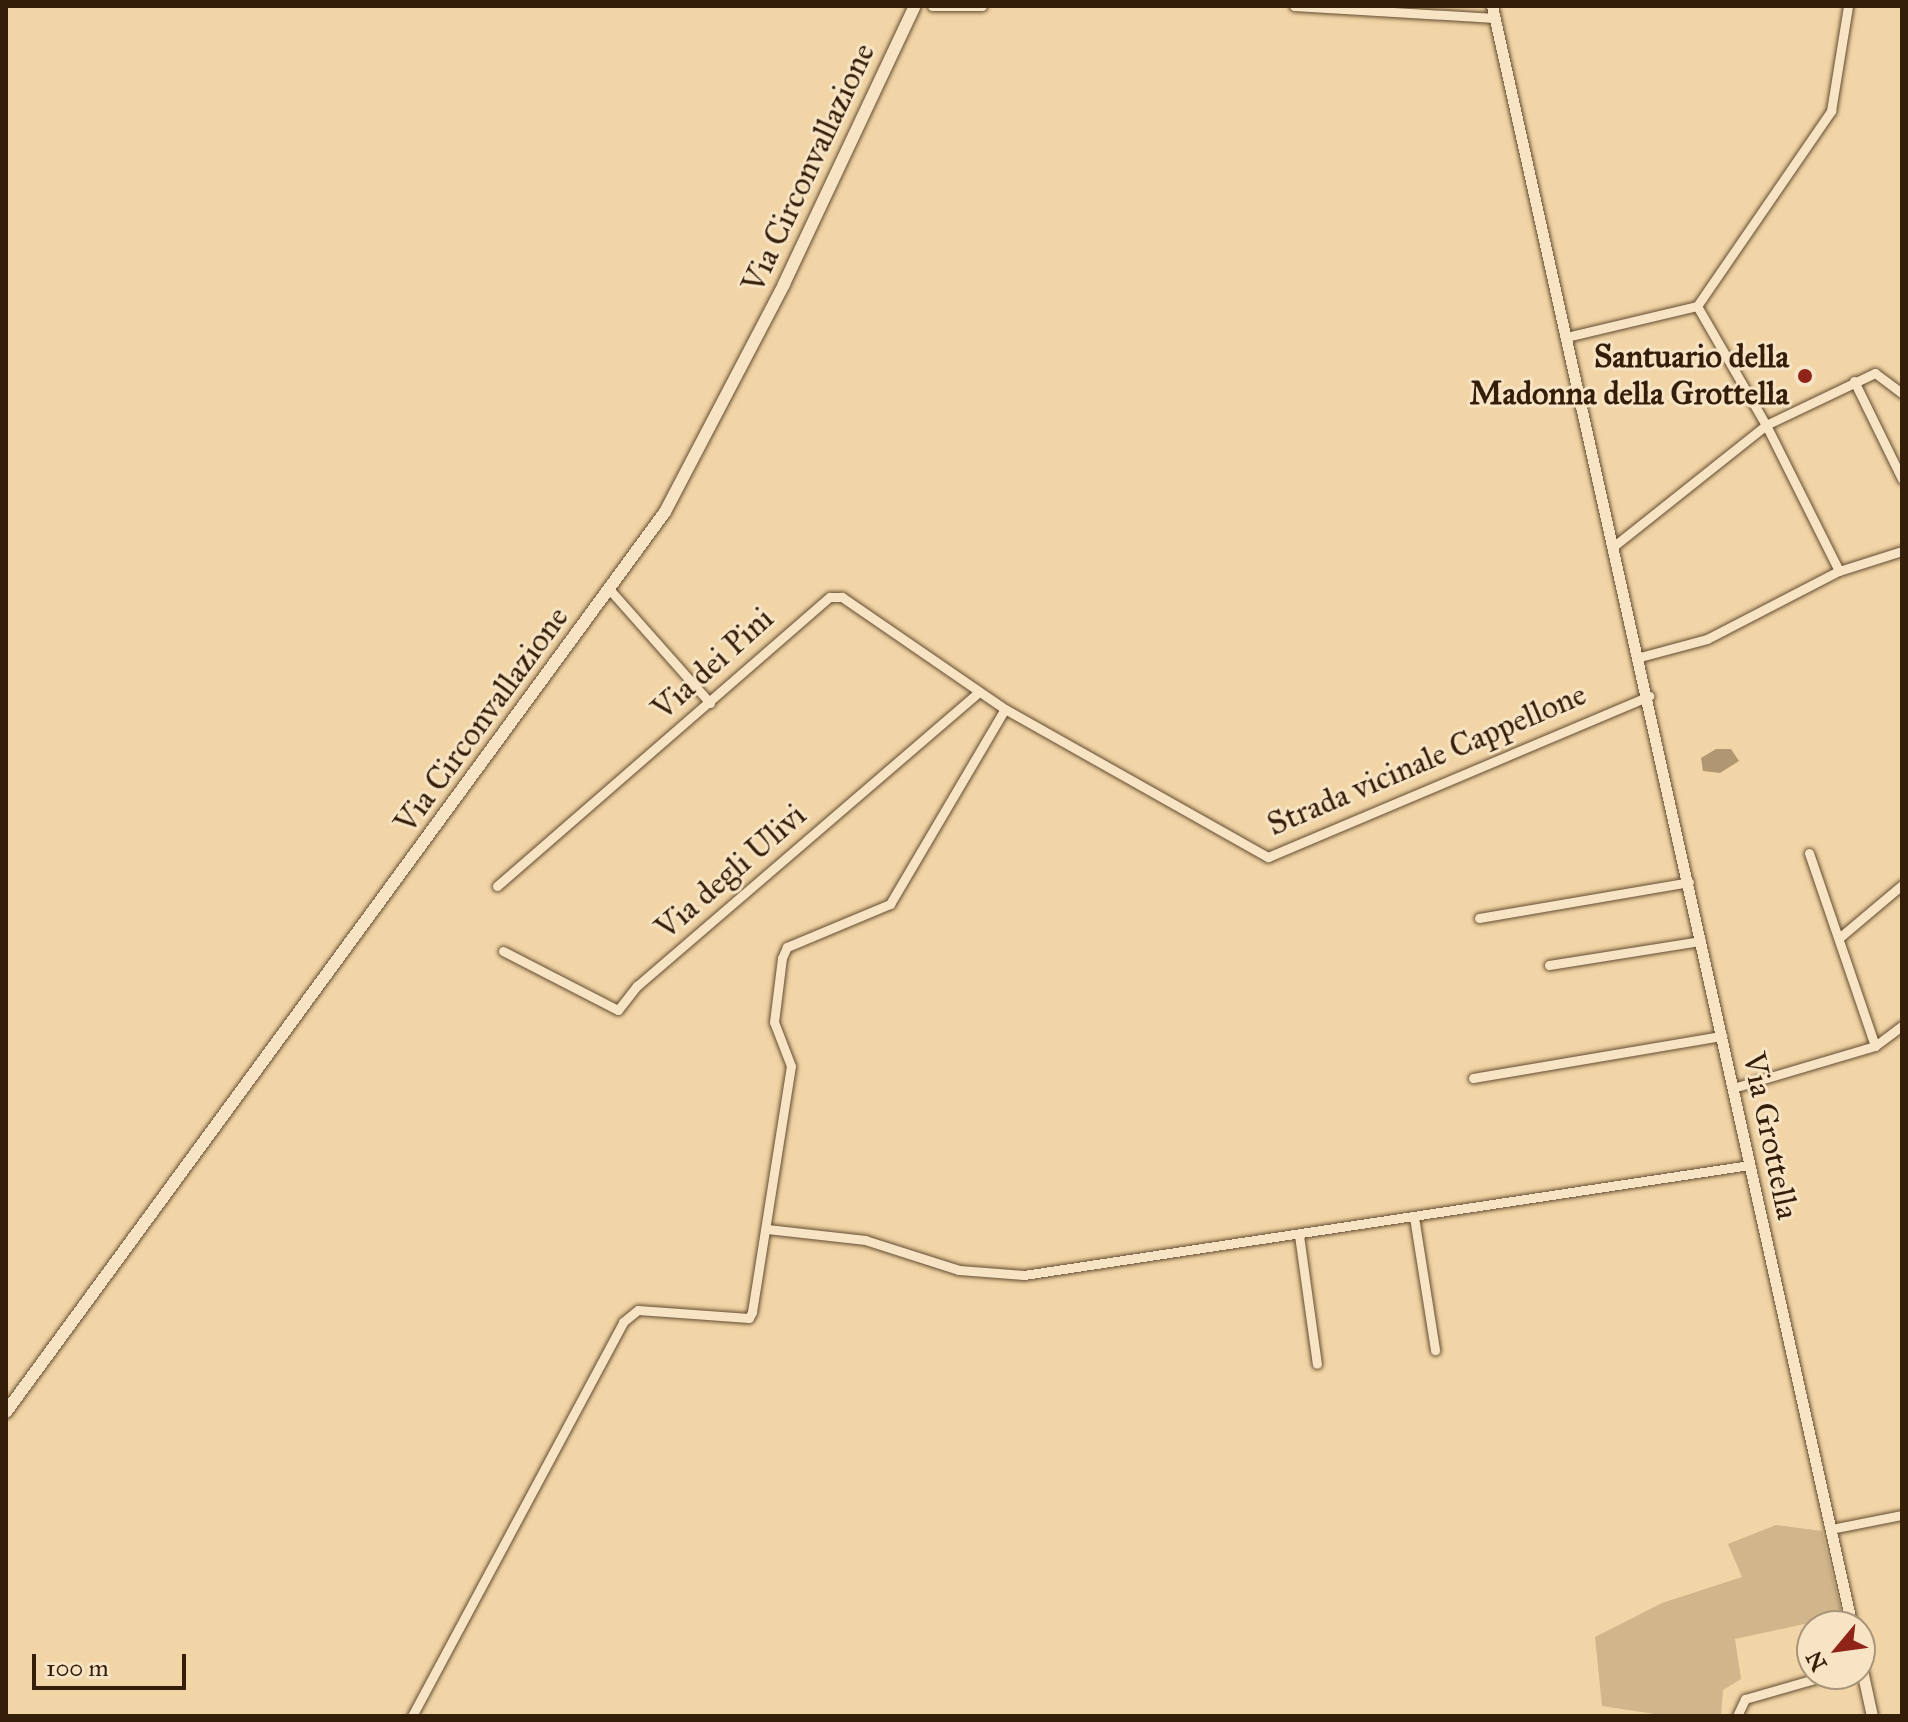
<!DOCTYPE html>
<html>
<head>
<meta charset="utf-8">
<style>
	body { margin:0 }
	#map { position:relative; width:1908px; height:1722px; overflow:hidden; background:#f1d5a6; font-family:"IM FELL Great Primer",serif }
	div>[style] { position:absolute }
	[style*='--x'] { left:calc(var(--x)*1px); top:calc(var(--y)*1px); width:calc(var(--w)*1px); rotate:calc(var(--a)*1deg) }
	.green>* { inset:0; background:#d1b68b }
	.water>* { inset:0; background:#b19771 }
	.roads { filter:drop-shadow(0 0 2px #644c30) drop-shadow(0 0 2px #644c30) }
	.minor>* { height:9px; margin:-4.5px; padding:0 4.5px; transform-origin:4.5px; border-radius:4.5px; background:#f6e4c5 }
	.tertiary>* { height:11px; margin:-5.5px; padding:0 5.5px; transform-origin:5.5px; border-radius:5.5px; background:#f6e4c5 }
	.secondary>* { height:12px; margin:-6px; padding:0 6px; transform-origin:6px; border-radius:6px; background:#f6e4c5 }
	.dots>* { width:22px; height:22px; translate:-50% -50%; box-sizing:border-box; border:4px solid #f6e4c5; border-radius:50% }
	span { translate:-50% -50%; white-space:nowrap; text-align:center; line-height:1.15; -webkit-text-stroke:6px #f6e4c5; paint-order:stroke }
	.street-label { font-size:32px; color:#351e09 }
	.poi-label { font-size:32px; color:#351e09; font-weight:700 }
	.right { translate:-100% -50%; text-align:right }
	.frame { position:absolute; inset:0; border:8px solid #351e09; pointer-events:none }
	.north { position:absolute; left:1796px; top:1610px; width:80px; height:80px; box-sizing:border-box; background:#f6e4c5; border:2px solid #a9957a; border-radius:50%; rotate:241deg; font-size:22px; font-weight:700; line-height:32px; text-align:center; color:#351e09 }
	.north::after { content:''; display:block; margin:auto; width:28px; height:36px; background:#8f2418; clip-path:polygon(50% 0,100% 100%,50% 72%,0 100%) }
	.scale { position:absolute; left:32px; top:1654px; width:154px; height:36px; box-sizing:border-box; border:4px solid #351e09; border-top:0; padding-left:10px; font-size:24px; line-height:28px; white-space:nowrap; color:#351e09; -webkit-text-stroke:6px #f6e4c5; paint-order:stroke }
</style>
</head>
<body>
<div id="map">
	<div class="green">
		<div style="clip-path:polygon(1776px 1525px,1822px 1531px,1842px 1616px,1735px 1639px,1741px 1679px,1723px 1690px,1721px 1716px,1668px 1716px,1602px 1706px,1595px 1637px,1662px 1603px,1742px 1577px,1728px 1544px)"></div>
	</div>
	<div class="water">
		<div style="clip-path:polygon(1716px 749px,1731px 749px,1739px 761px,1720px 773px,1703px 771px,1701px 758px)"></div>
	</div>
	<div class="roads">
		<div class="minor">
			<div style="--x:932;--y:6;--w:50;--a:0"></div>
			<div style="--x:1294;--y:6;--w:201;--a:3.4"></div>
			<div style="--x:1697;--y:306;--w:138;--a:59.9"></div>
			<div style="--x:1766;--y:425;--w:121;--a:-25.5"></div>
			<div style="--x:1875;--y:373;--w:34;--a:37"></div>
			<div style="--x:1566;--y:337;--w:135;--a:-13.3"></div>
			<div style="--x:1697;--y:306;--w:237;--a:-55.5"></div>
			<div style="--x:1831;--y:111;--w:106;--a:-80.8"></div>
			<div style="--x:1854;--y:381;--w:109;--a:63.9"></div>
			<div style="--x:1614;--y:546;--w:194;--a:-38.5"></div>
			<div style="--x:1766;--y:425;--w:163;--a:63.4"></div>
			<div style="--x:610;--y:590;--w:151;--a:48.5"></div>
			<div style="--x:1640;--y:657;--w:69;--a:-15"></div>
			<div style="--x:1707;--y:639;--w:148;--a:-27.3"></div>
			<div style="--x:1839;--y:571;--w:66;--a:-17.6"></div>
			<div style="--x:1809;--y:853;--w:204;--a:71.1"></div>
			<div style="--x:497;--y:886;--w:441;--a:-41"></div>
			<div style="--x:830;--y:597;--w:12;--a:0"></div>
			<div style="--x:842;--y:597;--w:198;--a:34.5"></div>
			<div style="--x:1005;--y:709;--w:302;--a:29.4"></div>
			<div style="--x:1268;--y:857;--w:414;--a:-22.9"></div>
			<div style="--x:1479;--y:918;--w:213;--a:-9.7"></div>
			<div style="--x:1839;--y:938;--w:82;--a:-40.1"></div>
			<div style="--x:503;--y:951;--w:129;--a:27.2"></div>
			<div style="--x:618;--y:1010;--w:31;--a:-52"></div>
			<div style="--x:637;--y:986;--w:451;--a:-40.7"></div>
			<div style="--x:1549;--y:965;--w:154;--a:-9"></div>
			<div style="--x:1473;--y:1078;--w:253;--a:-9.6"></div>
			<div style="--x:1733;--y:1088;--w:148;--a:-16.5"></div>
			<div style="--x:1875;--y:1046;--w:34;--a:-37"></div>
			<div style="--x:1414;--y:1217;--w:135;--a:81"></div>
			<div style="--x:767;--y:1229;--w:99;--a:6.4"></div>
			<div style="--x:865;--y:1240;--w:99;--a:17.7"></div>
			<div style="--x:959;--y:1270;--w:65;--a:4.4"></div>
			<div style="--x:1024;--y:1275;--w:734;--a:-8.62"></div>
			<div style="--x:1299;--y:1235;--w:130;--a:82.1"></div>
			<div style="--x:1831;--y:1529;--w:72;--a:-11.2"></div>
			<div style="--x:412;--y:1716;--w:447;--a:-61.8"></div>
			<div style="--x:623;--y:1322;--w:19;--a:-39"></div>
			<div style="--x:638;--y:1310;--w:111;--a:4.1"></div>
			<div style="--x:749;--y:1318;--w:7;--a:-63"></div>
			<div style="--x:752;--y:1312;--w:249;--a:-81"></div>
			<div style="--x:791;--y:1066;--w:47;--a:-111.1"></div>
			<div style="--x:774;--y:1022;--w:64;--a:-82.9"></div>
			<div style="--x:782;--y:958;--w:12;--a:-66"></div>
			<div style="--x:787;--y:947;--w:112;--a:-22.7"></div>
			<div style="--x:890;--y:904;--w:226;--a:-59.5"></div>
			<div style="--x:1737;--y:1716;--w:19;--a:-65"></div>
			<div style="--x:1745;--y:1699;--w:91;--a:-16"></div>
		</div>
		<div class="tertiary">
			<div style="--x:1492;--y:6;--w:1660;--a:77.47"></div>
			<div style="--x:1860;--y:1661;--w:56;--a:77.7"></div>
		</div>
		<div class="secondary">
			<div style="--x:6;--y:1412;--w:1115;--a:-53.79"></div>
			<div style="--x:665;--y:512;--w:257;--a:-62.4"></div>
			<div style="--x:784;--y:284;--w:307;--a:-64.8"></div>
		</div>
	</div>
	<div class="dots">
		<div style="left:1805px;top:376px;background:#8f2418"></div>
	</div>
	<div class="street-label">
		<span style="left:809px;top:168px;rotate:-65deg">Via Circonvallazione</span>
		<span style="left:713px;top:664px;rotate:-42deg">Via dei Pini</span>
		<span style="left:482px;top:720px;rotate:-54deg">Via Circonvallazione</span>
		<span style="left:1427px;top:760px;rotate:-23deg">Strada vicinale Cappellone</span>
		<span style="left:731px;top:872px;rotate:-41deg">Via degli Ulivi</span>
		<span style="left:1770px;top:1136px;rotate:78deg">Via Grottella</span>
	</div>
	<div class="poi-label">
		<span class="right" style="left:1789px;top:376px">Santuario della<br>Madonna della Grottella</span>
	</div>
	<div class="frame"></div>
	<div class="north">N</div>
	<div class="scale">100 m</div>
</div>
</body>
</html>
